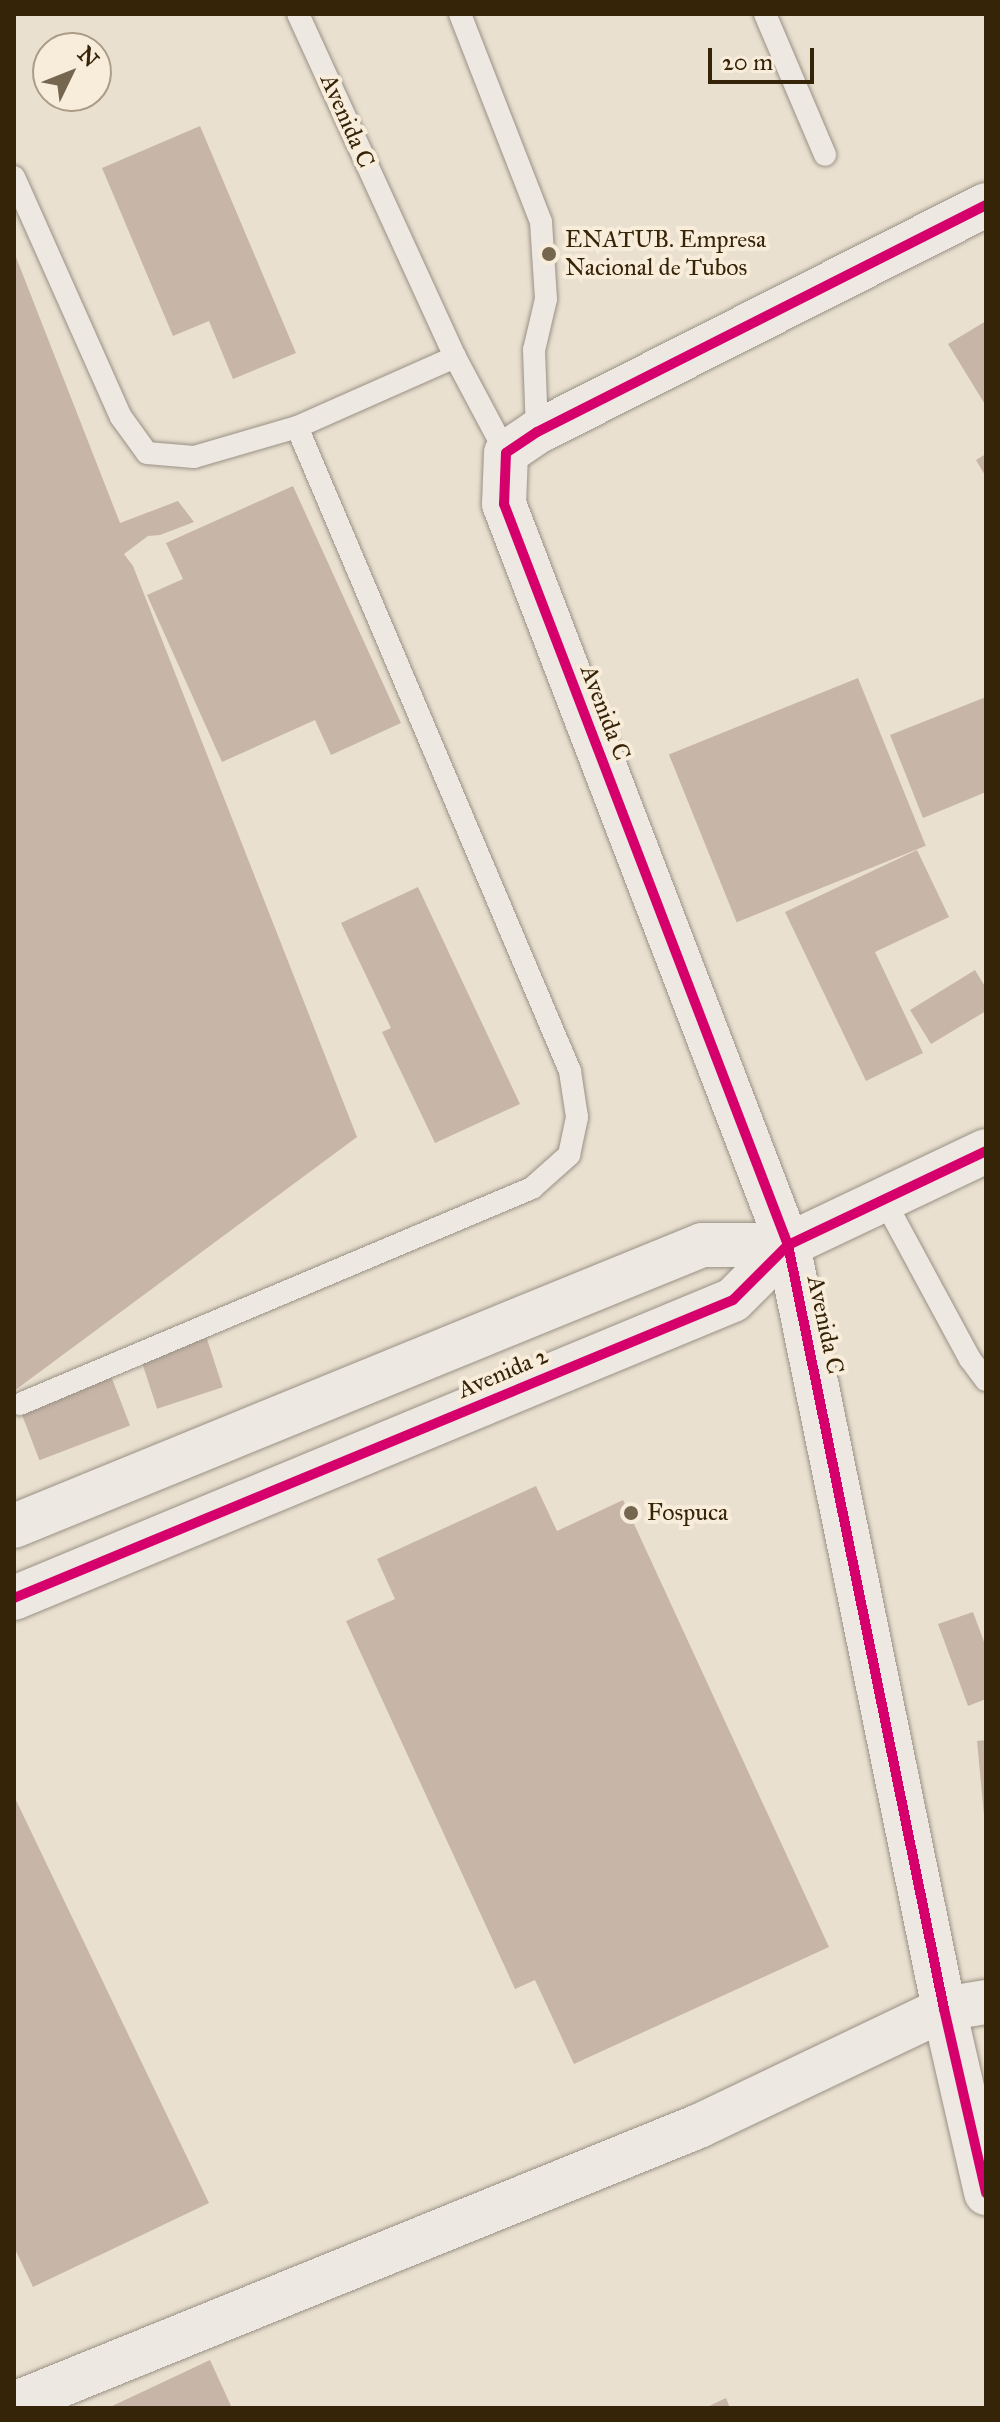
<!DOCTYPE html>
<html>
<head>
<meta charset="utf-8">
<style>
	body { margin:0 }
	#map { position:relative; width:1000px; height:2422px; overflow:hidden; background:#eae0d0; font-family:"IM FELL Great Primer",serif }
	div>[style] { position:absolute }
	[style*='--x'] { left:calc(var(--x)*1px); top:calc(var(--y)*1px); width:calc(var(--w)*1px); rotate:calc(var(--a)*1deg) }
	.building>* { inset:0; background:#c7b5a8; transform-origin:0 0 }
	.roads { filter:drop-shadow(0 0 2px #999185) drop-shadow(0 0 2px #999185) }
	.lane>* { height:22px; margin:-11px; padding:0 11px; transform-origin:11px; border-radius:11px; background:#ede8e1 }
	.street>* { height:44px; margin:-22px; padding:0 22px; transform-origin:22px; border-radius:22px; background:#ede8e1 }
	.cycleway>* { height:10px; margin:-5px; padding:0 5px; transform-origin:5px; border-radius:5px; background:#d6006c }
	.dots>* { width:22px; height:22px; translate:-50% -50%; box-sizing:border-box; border:4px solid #f8ecda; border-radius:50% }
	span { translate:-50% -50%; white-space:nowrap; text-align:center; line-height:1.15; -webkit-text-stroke:8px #f8ecda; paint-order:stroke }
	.street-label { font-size:24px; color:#362409 }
	.poi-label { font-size:24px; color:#362409 }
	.left { translate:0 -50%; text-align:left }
	.frame { position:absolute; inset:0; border:16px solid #362409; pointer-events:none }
	.north { position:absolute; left:32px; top:32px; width:80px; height:80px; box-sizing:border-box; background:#f8ecda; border:2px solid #aa9c86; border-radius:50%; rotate:47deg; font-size:22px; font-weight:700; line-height:32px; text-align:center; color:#362409 }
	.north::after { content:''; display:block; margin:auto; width:28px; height:36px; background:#75664f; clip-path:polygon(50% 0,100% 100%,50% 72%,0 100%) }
	.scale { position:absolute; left:708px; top:48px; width:106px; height:36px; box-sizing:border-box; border:4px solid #362409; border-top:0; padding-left:10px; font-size:24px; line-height:28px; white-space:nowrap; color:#362409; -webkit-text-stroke:6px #f8ecda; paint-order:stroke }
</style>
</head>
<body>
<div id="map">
	<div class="building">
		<div style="clip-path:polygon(200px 126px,296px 353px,233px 379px,209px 321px,173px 336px,102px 168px)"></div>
		<div style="clip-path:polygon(14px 252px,120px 523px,178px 501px,194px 522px,160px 535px,148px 536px,124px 554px,133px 566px,357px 1137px,14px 1391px)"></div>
		<div style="clip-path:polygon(986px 321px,986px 406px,948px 344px)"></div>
		<div style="clip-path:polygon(986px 454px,986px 477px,976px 460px)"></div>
		<div style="clip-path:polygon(293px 486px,401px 723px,331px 755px,315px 720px,222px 762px,147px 595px,183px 579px,166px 543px)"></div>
		<div style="left:858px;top:678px;width:181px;height:204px;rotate:68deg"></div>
		<div style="clip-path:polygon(986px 697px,986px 792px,923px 818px,890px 735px)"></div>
		<div style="clip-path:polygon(917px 850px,949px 917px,875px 952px,923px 1053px,866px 1081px,785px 912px)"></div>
		<div style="clip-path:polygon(418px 887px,520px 1104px,435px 1143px,382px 1032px,391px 1028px,341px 923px)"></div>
		<div style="clip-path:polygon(975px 970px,986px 988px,986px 1011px,931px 1044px,910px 1010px)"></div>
		<div style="left:206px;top:1336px;width:54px;height:69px;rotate:72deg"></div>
		<div style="left:111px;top:1376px;width:53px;height:97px;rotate:69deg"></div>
		<div style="clip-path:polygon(536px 1486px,557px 1531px,623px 1500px,829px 1947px,574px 2064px,535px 1980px,515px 1989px,346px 1621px,395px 1599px,377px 1559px)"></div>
		<div style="clip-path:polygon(973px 1612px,986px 1647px,986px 1699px,968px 1706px,938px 1624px)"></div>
		<div style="clip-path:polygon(986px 1740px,986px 1815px,984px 1815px,977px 1741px)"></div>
		<div style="clip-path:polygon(14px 1796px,209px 2203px,33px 2287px,14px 2247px)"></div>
		<div style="clip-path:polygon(210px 2360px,232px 2408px,108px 2408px)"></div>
		<div style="clip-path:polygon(726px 2398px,730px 2408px,705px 2408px)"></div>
	</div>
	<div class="roads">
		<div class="lane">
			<div style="--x:298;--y:14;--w:377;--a:65.4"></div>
			<div style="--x:455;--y:357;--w:109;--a:62"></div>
			<div style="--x:460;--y:14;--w:223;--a:68.7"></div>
			<div style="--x:541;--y:222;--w:77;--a:86.3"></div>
			<div style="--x:546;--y:299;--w:52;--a:103.2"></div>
			<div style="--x:534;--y:350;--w:82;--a:87.9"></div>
			<div style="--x:765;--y:14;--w:153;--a:66.9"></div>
			<div style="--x:14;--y:177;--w:263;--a:66"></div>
			<div style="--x:121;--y:417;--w:44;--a:54.2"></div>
			<div style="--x:147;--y:453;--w:47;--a:4.9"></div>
			<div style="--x:194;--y:457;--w:107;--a:-16.2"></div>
			<div style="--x:297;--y:427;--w:173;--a:-23.9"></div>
			<div style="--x:884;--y:1200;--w:181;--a:61.6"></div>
			<div style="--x:970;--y:1359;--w:26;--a:53"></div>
			<div style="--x:20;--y:1404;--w:556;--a:-22.87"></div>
			<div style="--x:532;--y:1188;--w:50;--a:-41.7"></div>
			<div style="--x:569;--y:1155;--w:39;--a:-78"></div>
			<div style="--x:577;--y:1117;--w:47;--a:-98.7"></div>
			<div style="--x:570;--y:1071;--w:699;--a:-112.97"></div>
		</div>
		<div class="street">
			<div style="--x:986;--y:205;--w:503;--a:153.18"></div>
			<div style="--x:537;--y:432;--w:37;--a:146"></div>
			<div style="--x:506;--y:453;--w:51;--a:92.2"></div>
			<div style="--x:504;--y:504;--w:794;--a:69.03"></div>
			<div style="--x:788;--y:1245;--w:780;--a:78.46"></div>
			<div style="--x:944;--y:2009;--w:189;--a:77.1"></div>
			<div style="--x:14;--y:1526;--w:743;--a:-22.22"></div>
			<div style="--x:702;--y:1245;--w:86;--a:0"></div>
			<div style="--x:14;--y:1598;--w:778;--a:-22.51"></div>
			<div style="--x:733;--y:1300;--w:78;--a:-45"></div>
			<div style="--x:788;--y:1245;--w:219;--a:-25.4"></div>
			<div style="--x:14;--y:2404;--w:739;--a:-22.09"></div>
			<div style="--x:699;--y:2126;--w:272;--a:-25.5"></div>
			<div style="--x:944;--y:2009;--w:43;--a:-9.5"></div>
		</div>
	</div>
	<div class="cycleway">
		<div style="--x:986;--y:205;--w:503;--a:153.18"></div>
		<div style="--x:537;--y:432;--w:37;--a:146"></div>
		<div style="--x:506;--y:453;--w:51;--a:92.2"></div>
		<div style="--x:504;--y:504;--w:794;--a:69.03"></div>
		<div style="--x:788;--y:1245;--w:780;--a:78.46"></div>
		<div style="--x:944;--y:2009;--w:189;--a:77.1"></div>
		<div style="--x:14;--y:1598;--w:778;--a:-22.51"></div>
		<div style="--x:733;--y:1300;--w:78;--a:-45"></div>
		<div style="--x:788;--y:1245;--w:219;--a:-25.4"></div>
	</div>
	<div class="dots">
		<div style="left:549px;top:254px;background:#75664f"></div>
		<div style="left:631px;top:1513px;background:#75664f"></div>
	</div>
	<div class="street-label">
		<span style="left:347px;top:121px;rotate:66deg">Avenida C</span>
		<span style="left:605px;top:713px;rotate:69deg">Avenida C</span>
		<span style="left:825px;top:1325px;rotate:78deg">Avenida C</span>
		<span style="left:503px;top:1373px;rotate:-23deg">Avenida 2</span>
	</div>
	<div class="poi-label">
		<span class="left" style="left:565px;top:254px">ENATUB. Empresa<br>Nacional de Tubos</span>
		<span class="left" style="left:647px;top:1513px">Fospuca</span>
	</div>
	<div class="frame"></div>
	<div class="north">N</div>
	<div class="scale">20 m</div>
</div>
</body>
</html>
